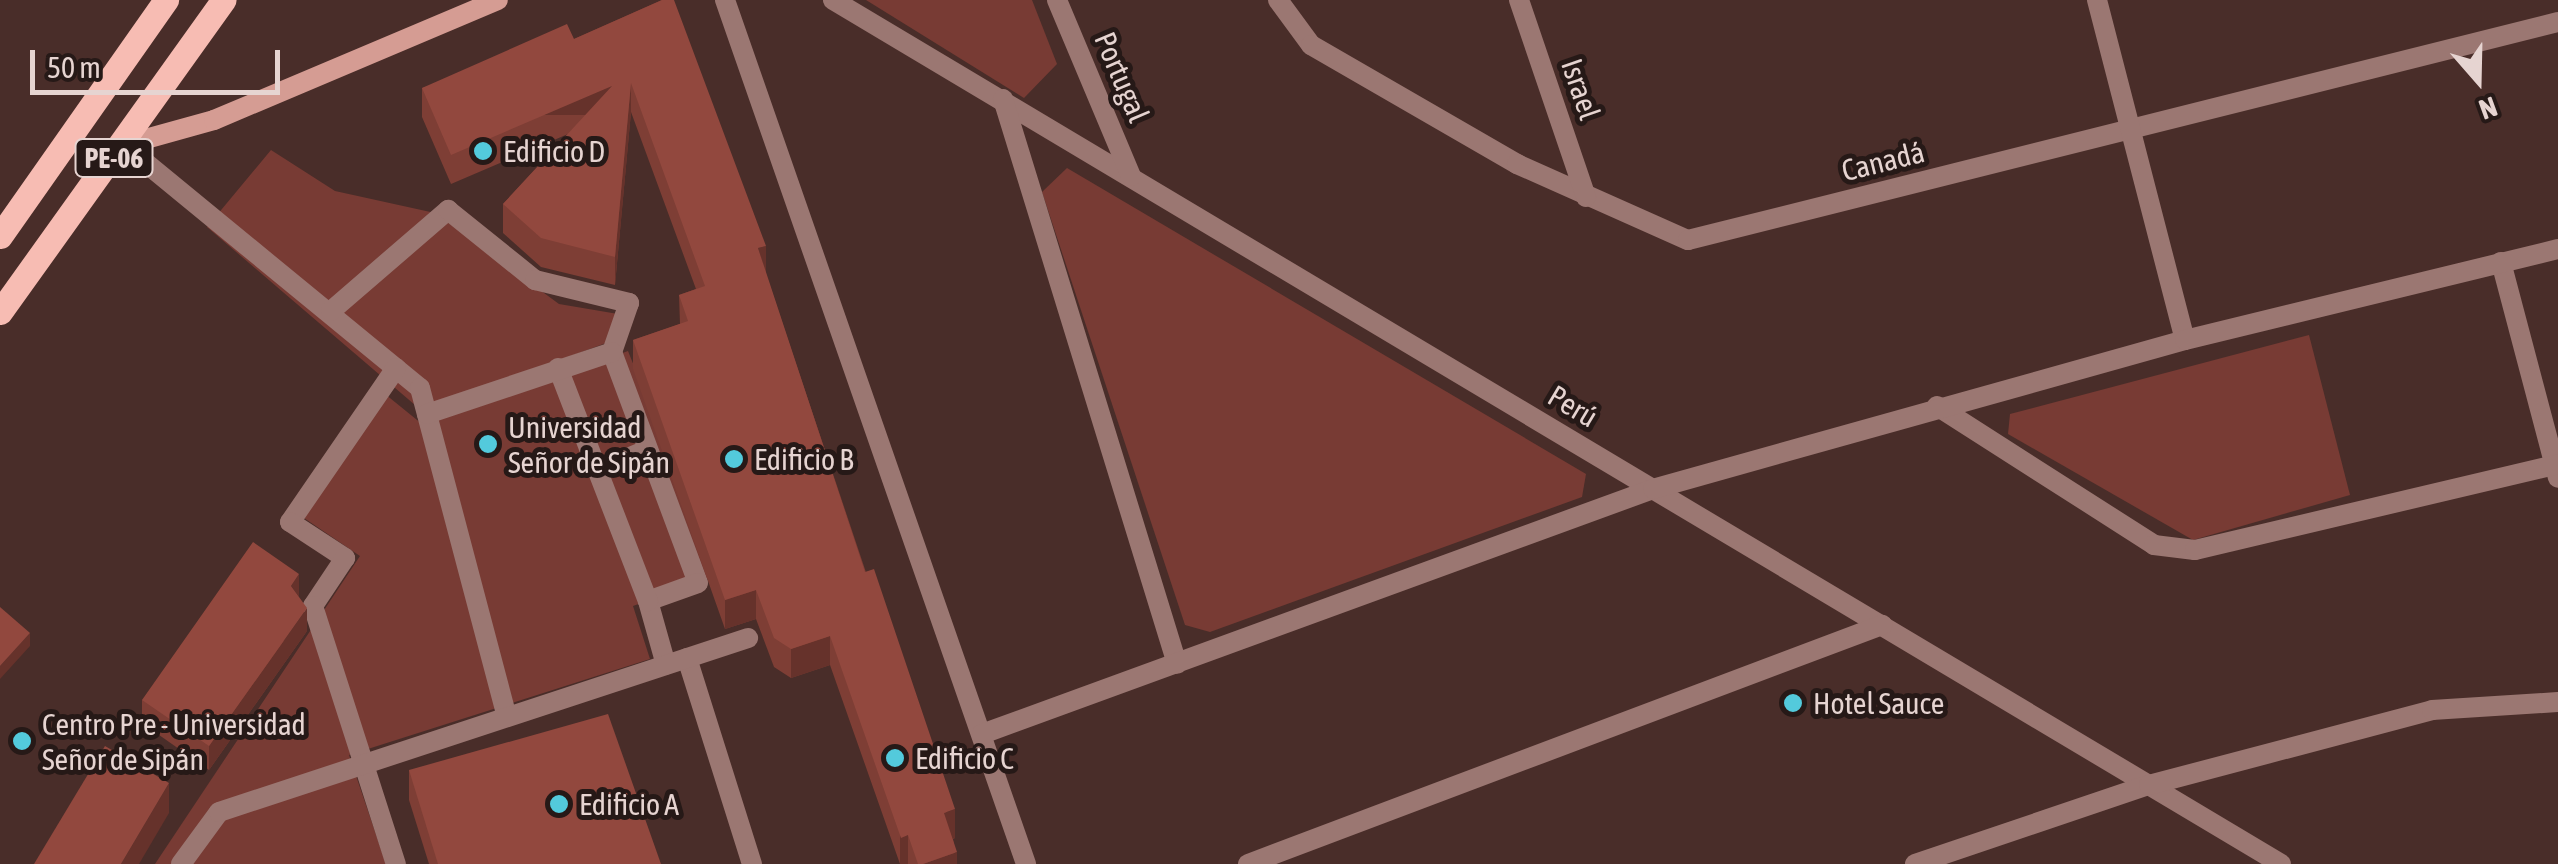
<!DOCTYPE html>
<html>
<head>
<meta charset="utf-8">
<style>
	body { margin:0 }
	#map { position:relative; width:2558px; height:864px; overflow:hidden; background:#492d29; font-family:"Asap Condensed",sans-serif }
	div>[style] { position:absolute }
	[style*='--x'] { left:calc(var(--x)*1px); top:calc(var(--y)*1px); width:calc(var(--w)*1px); rotate:calc(var(--a)*1deg) }
	.green>* { inset:0; background:#783b34 }
	.street>* { height:20px; margin:-10px; padding:0 10px; transform-origin:10px; border-radius:10px; background:#9b7772 }
	.secondary>* { height:20px; margin:-10px; padding:0 10px; transform-origin:10px; border-radius:10px; background:#d59c93 }
	.primary>* { height:25px; margin:-12.5px; padding:0 12.5px; transform-origin:12.5px; border-radius:12.5px; background:#f7bcb3 }
	.wall>* { inset:0; background:#7e3e35 }
	.shaded-wall>* { inset:0; background:#66322b; transform-origin:0 0 }
	.building>* { inset:0; background:#92483e }
	.dots>* { width:28px; height:28px; translate:-50% -50%; box-sizing:border-box; border:5px solid #261917; border-radius:50% }
	span { translate:-50% -50%; white-space:nowrap; text-align:center; line-height:1.15; -webkit-text-stroke:10px #261917; paint-order:stroke }
	.shield-label span { padding:2px 8px; background:#261917; border:2px solid; border-radius:8px; -webkit-text-stroke-width:0 }
	.shield-label { font-size:28px; color:#e6d4d1; font-weight:700 }
	.street-label { font-size:30px; color:#e6d4d1 }
	.poi-label { font-size:30px; color:#e6d4d1 }
	.left { translate:0 -50%; text-align:left }
	.north { position:absolute; left:2428px; top:30px; width:100px; height:100px; -webkit-text-stroke:8px #261917; paint-order:stroke; rotate:160deg; font-size:28px; font-weight:700; line-height:40px; text-align:center; color:#e6d4d1 }
	.north::after { content:''; display:block; margin:auto; width:35px; height:45px; background:#e6d4d1; clip-path:polygon(50% 0,100% 100%,50% 72%,0 100%) }
	.scale { position:absolute; left:30px; top:50px; width:250px; height:45px; box-sizing:border-box; border:5px solid #e6d4d1; border-top:0; padding-left:12px; font-size:30px; line-height:35px; white-space:nowrap; color:#e6d4d1; -webkit-text-stroke:8px #261917; paint-order:stroke }
</style>
</head>
<body>
<div id="map">
	<div class="green">
		<div style="clip-path:polygon(866px 0,1032px 0,1057px 64px,1024px 98px)"></div>
		<div style="clip-path:polygon(271px 150px,335px 191px,435px 213px,559px 304px,618px 314px,625px 336px,422px 411px,207px 227px)"></div>
		<div style="clip-path:polygon(1067px 168px,1586px 474px,1582px 497px,1210px 632px,1185px 625px,1042px 192px)"></div>
		<div style="clip-path:polygon(2309px 335px,2350px 495px,2193px 540px,2008px 434px,2010px 414px)"></div>
		<div style="clip-path:polygon(628px 351px,718px 575px,633px 606px,650px 659px,349px 755px,386px 864px,155px 864px,360px 556px,304px 518px,385px 394px,422px 424px)"></div>
	</div>
	<div class="street">
		<div style="--x:725;--y:0;--w:915;--a:70.79"></div>
		<div style="--x:833;--y:0;--w:1686;--a:30.82"></div>
		<div style="--x:1057;--y:0;--w:191;--a:67.2"></div>
		<div style="--x:1278;--y:0;--w:56;--a:53.7"></div>
		<div style="--x:1311;--y:45;--w:238;--a:30"></div>
		<div style="--x:1517;--y:164;--w:187;--a:24"></div>
		<div style="--x:1688;--y:240;--w:897;--a:-14.07"></div>
		<div style="--x:1519;--y:0;--w:208;--a:71.2"></div>
		<div style="--x:2097;--y:0;--w:351;--a:75.5"></div>
		<div style="--x:1003;--y:99;--w:591;--a:72.88"></div>
		<div style="--x:124;--y:145;--w:383;--a:39.4"></div>
		<div style="--x:420;--y:388;--w:340;--a:75.2"></div>
		<div style="--x:2501;--y:262;--w:223;--a:75.2"></div>
		<div style="--x:331;--y:311;--w:155;--a:-40.8"></div>
		<div style="--x:448;--y:210;--w:112;--a:38.8"></div>
		<div style="--x:535;--y:280;--w:97;--a:13.7"></div>
		<div style="--x:629;--y:303;--w:52;--a:109.1"></div>
		<div style="--x:612;--y:352;--w:246;--a:69.6"></div>
		<div style="--x:698;--y:583;--w:53;--a:160.2"></div>
		<div style="--x:648;--y:601;--w:66;--a:74.3"></div>
		<div style="--x:396;--y:368;--w:187;--a:124.5"></div>
		<div style="--x:290;--y:522;--w:66;--a:33.2"></div>
		<div style="--x:345;--y:558;--w:58;--a:123.7"></div>
		<div style="--x:313;--y:606;--w:271;--a:72.2"></div>
		<div style="--x:558;--y:368;--w:250;--a:68.9"></div>
		<div style="--x:1937;--y:406;--w:258;--a:32.6"></div>
		<div style="--x:2154;--y:545;--w:41;--a:7"></div>
		<div style="--x:2195;--y:550;--w:373;--a:-13.3"></div>
		<div style="--x:427;--y:414;--w:195;--a:-18.5"></div>
		<div style="--x:597;--y:471;--w:54;--a:-22.8"></div>
		<div style="--x:687;--y:658;--w:216;--a:72.5"></div>
		<div style="--x:982;--y:734;--w:714;--a:-20.06"></div>
		<div style="--x:1653;--y:489;--w:552;--a:-15.65"></div>
		<div style="--x:2185;--y:340;--w:384;--a:-13.7"></div>
		<div style="--x:181;--y:864;--w:64;--a:-53.8"></div>
		<div style="--x:219;--y:812;--w:557;--a:-18.21"></div>
		<div style="--x:1248;--y:864;--w:678;--a:-20.66"></div>
		<div style="--x:1915;--y:864;--w:247;--a:-18.7"></div>
		<div style="--x:2149;--y:785;--w:293;--a:-14.8"></div>
		<div style="--x:2432;--y:710;--w:126;--a:-3.6"></div>
	</div>
	<div class="secondary">
		<div style="--x:124;--y:145;--w:93;--a:-15.5"></div>
		<div style="--x:214;--y:120;--w:308;--a:-22.9"></div>
	</div>
	<div class="primary">
		<div style="--x:0;--y:236;--w:289;--a:-54.9"></div>
		<div style="--x:0;--y:312;--w:384;--a:-54.4"></div>
	</div>
	<div class="wall">
		<div style="clip-path:polygon(662px 0,766px 274px,955px 838px,953px 839px,957px 864px,900px 864px,830px 665px,791px 678px,774px 667px,756px 619px,725px 629px,633px 369px,633px 340px,680px 324px,679px 295px,696px 289px,631px 112px,615px 285px,541px 267px,503px 233px,503px 204px,568px 134px,451px 184px,422px 117px,422px 88px,574px 39px)"></div>
		<div style="clip-path:polygon(307px 631px,209px 770px,142px 723px,142px 700px)"></div>
		<div style="clip-path:polygon(409px 770px,661px 864px,429px 864px,409px 800px)"></div>
	</div>
	<div class="shaded-wall">
		<div style="clip-path:polygon(631px 83px,631px 112px,615px 285px,615px 257px)"></div>
		<div style="left:612px;top:86px;width:29px;height:175px;rotate:90deg"></div>
		<div style="clip-path:polygon(766px 246px,766px 275px,758px 248px)"></div>
		<div style="clip-path:polygon(299px 574px,299px 597px,291px 586px)"></div>
		<div style="clip-path:polygon(756px 590px,756px 619px,725px 629px,725px 600px)"></div>
		<div style="clip-path:polygon(307px 608px,307px 631px,209px 770px,209px 746px)"></div>
		<div style="clip-path:polygon(30px 633px,30px 646px,0 679px,0 666px)"></div>
		<div style="clip-path:polygon(830px 636px,830px 665px,791px 678px,791px 649px)"></div>
		<div style="clip-path:polygon(169px 783px,169px 813px,139px 864px,121px 864px)"></div>
		<div style="clip-path:polygon(955px 809px,955px 838px,944px 842px,944px 813px)"></div>
		<div style="left:908px;top:835px;width:29px;height:8px;rotate:90deg"></div>
		<div style="clip-path:polygon(957px 852px,957px 864px,923px 864px)"></div>
	</div>
	<div class="building">
		<div style="clip-path:polygon(662px 0,674px 0,766px 246px,758px 248px,865px 572px,874px 569px,955px 809px,944px 813px,957px 852px,923px 864px,918px 864px,908px 835px,901px 838px,830px 636px,791px 649px,774px 638px,756px 590px,725px 600px,633px 340px,688px 321px,679px 295px,705px 286px,631px 83px,615px 257px,541px 238px,503px 204px,612px 86px,451px 155px,422px 88px,567px 24px,574px 39px)"></div>
		<div style="clip-path:polygon(253px 542px,299px 574px,291px 586px,307px 608px,209px 746px,142px 700px)"></div>
		<div style="clip-path:polygon(0 607px,30px 633px,0 666px)"></div>
		<div style="clip-path:polygon(608px 714px,661px 864px,438px 864px,409px 770px)"></div>
		<div style="clip-path:polygon(105px 746px,169px 783px,121px 864px,34px 864px)"></div>
	</div>
	<div class="dots">
		<div style="left:483px;top:151px;background:#53cadc"></div>
		<div style="left:488px;top:444px;background:#53cadc"></div>
		<div style="left:734px;top:459px;background:#53cadc"></div>
		<div style="left:1793px;top:703px;background:#53cadc"></div>
		<div style="left:22px;top:741px;background:#53cadc"></div>
		<div style="left:895px;top:758px;background:#53cadc"></div>
		<div style="left:559px;top:804px;background:#53cadc"></div>
	</div>
	<div class="shield-label">
		<span style="left:114px;top:158px">PE-06</span>
	</div>
	<div class="street-label">
		<span style="left:1122px;top:77px;rotate:67deg">Portugal</span>
		<span style="left:1581px;top:89px;rotate:71deg">Israel</span>
		<span style="left:1883px;top:161px;rotate:-14deg">Canadá</span>
		<span style="left:1573px;top:406px;rotate:31deg">Perú</span>
	</div>
	<div class="poi-label">
		<span class="left" style="left:503px;top:151px">Edificio D</span>
		<span class="left" style="left:508px;top:444px">Universidad<br>Señor de Sipán</span>
		<span class="left" style="left:754px;top:459px">Edificio B</span>
		<span class="left" style="left:1813px;top:703px">Hotel Sauce</span>
		<span class="left" style="left:42px;top:741px">Centro Pre - Universidad<br>Señor de Sipán</span>
		<span class="left" style="left:915px;top:758px">Edificio C</span>
		<span class="left" style="left:579px;top:804px">Edificio A</span>
	</div>
	<div class="north">N</div>
	<div class="scale">50 m</div>
</div>
</body>
</html>
